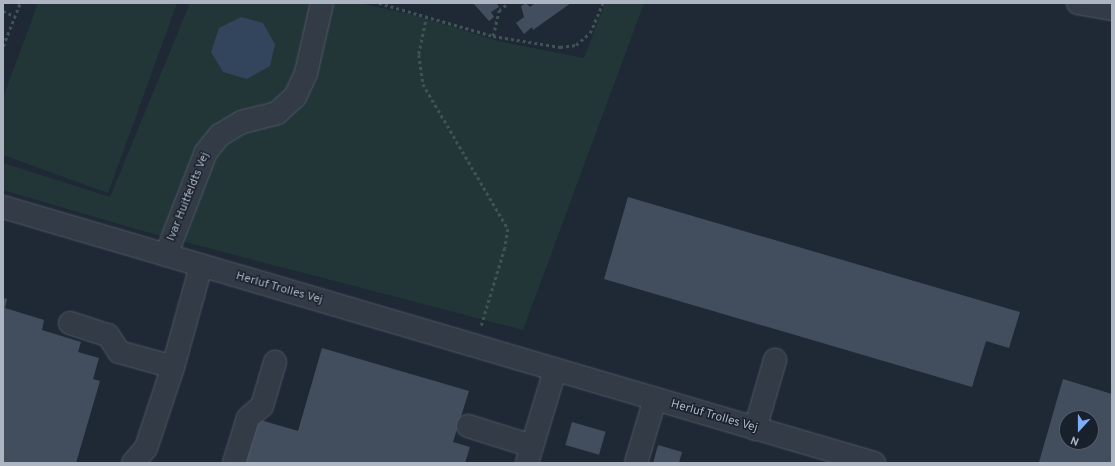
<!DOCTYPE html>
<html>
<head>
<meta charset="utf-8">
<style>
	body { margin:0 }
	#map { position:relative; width:1115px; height:466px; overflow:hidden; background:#1f2936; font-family:Overpass,sans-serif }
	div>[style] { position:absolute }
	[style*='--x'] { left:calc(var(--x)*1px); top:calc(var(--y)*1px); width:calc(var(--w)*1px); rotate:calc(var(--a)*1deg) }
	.green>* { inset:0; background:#223638 }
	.water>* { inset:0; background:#33445d }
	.building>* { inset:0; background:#424e5e; transform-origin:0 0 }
	.path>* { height:2.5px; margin-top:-1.25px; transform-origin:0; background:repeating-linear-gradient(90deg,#3f5254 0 3px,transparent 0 6px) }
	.roads { filter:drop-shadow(0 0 1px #505864) drop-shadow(0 0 1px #505864) }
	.minor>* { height:22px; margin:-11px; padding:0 11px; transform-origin:11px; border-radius:11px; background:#333b46 }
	span { translate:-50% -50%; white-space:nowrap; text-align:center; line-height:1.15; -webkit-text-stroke:3px #18202b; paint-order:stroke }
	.street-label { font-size:12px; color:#adb5c3 }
	.frame { position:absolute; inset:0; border:4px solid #adb5c3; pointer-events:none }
	.north { position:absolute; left:1059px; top:410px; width:40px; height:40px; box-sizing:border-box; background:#18202b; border:1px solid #545c68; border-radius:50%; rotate:201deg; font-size:11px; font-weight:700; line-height:16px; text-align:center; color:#adb5c3 }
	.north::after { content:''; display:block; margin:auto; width:14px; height:18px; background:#7eadf7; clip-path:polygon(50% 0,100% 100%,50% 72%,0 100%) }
</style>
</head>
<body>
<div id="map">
	<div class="green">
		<div style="clip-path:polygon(38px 3px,177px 3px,108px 193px,3px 155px,3px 98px)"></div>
		<div style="clip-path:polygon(190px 3px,359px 3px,413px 15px,502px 42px,584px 58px,605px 3px,644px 3px,523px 330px,143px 231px,3px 190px,3px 163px,110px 197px)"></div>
	</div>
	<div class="water">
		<div style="clip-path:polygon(241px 17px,263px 23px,275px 44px,270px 66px,247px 79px,223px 72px,211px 52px,219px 28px)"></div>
	</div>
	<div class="building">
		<div style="clip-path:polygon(473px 3px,496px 3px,499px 7px,491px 12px,494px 17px,489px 21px)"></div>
		<div style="clip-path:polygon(526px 3px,530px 7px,535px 3px,571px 3px,533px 30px,532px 27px,524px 34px,516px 23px,524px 17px,521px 6px)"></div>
		<div style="clip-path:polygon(628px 197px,1020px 312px,1009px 348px,986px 341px,972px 387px,604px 279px)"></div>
		<div style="clip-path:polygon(3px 298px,7px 299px,5px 308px,44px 320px,42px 330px,81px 342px,78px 352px,99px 358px,93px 379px,100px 381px,76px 463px,3px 463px)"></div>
		<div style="clip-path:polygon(322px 348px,469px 391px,453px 442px,470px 447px,465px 463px,244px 463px,257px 419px,298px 431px)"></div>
		<div style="clip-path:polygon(evenodd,1063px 379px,1112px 394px,1112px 463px,1039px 462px,1063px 379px,1067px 418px,1091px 418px,1091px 442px,1067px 442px,1067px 418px)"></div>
		<div style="left:572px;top:422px;width:35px;height:24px;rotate:16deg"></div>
		<div style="clip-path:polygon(658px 445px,682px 452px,679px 463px,653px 463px)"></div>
	</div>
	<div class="path">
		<div style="--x:379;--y:3;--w:119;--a:16.1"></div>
		<div style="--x:493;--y:36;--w:68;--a:9.3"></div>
		<div style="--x:560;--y:47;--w:16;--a:-7"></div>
		<div style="--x:576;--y:45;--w:18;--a:-41"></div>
		<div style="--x:590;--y:33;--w:33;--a:-67"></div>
		<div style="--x:3;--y:11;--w:13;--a:23"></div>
		<div style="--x:427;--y:16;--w:40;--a:102"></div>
		<div style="--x:419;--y:55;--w:29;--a:82"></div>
		<div style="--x:423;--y:84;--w:168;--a:59.6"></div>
		<div style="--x:508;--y:229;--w:19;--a:99"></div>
		<div style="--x:505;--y:248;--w:83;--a:106.9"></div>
		<div style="--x:493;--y:36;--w:26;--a:-77"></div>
		<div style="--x:499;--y:11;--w:12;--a:-42"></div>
		<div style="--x:3;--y:46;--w:46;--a:-68.4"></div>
	</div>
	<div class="roads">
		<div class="minor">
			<div style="--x:1078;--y:3;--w:35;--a:10"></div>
			<div style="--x:3;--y:207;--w:908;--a:16.38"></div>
			<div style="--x:166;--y:255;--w:110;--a:-68.8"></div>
			<div style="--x:206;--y:152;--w:22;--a:-51"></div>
			<div style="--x:220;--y:135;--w:26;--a:-31"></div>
			<div style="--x:242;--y:122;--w:36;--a:-14"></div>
			<div style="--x:277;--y:113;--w:24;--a:-42"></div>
			<div style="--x:295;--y:97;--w:26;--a:-65"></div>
			<div style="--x:306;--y:73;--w:72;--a:-77.1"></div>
			<div style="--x:70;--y:323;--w:40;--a:18"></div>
			<div style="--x:108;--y:335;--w:20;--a:57"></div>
			<div style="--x:119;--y:352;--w:56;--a:15.5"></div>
			<div style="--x:173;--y:367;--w:105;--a:-74.5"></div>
			<div style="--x:468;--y:426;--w:67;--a:17.4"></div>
			<div style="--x:755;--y:429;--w:72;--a:-73.8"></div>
			<div style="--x:133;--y:463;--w:20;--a:-49"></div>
			<div style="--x:146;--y:448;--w:85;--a:-71.6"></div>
			<div style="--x:234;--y:463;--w:47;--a:-72.7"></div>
			<div style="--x:248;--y:418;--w:18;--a:-41"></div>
			<div style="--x:262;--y:406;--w:46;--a:-73.5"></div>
			<div style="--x:527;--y:463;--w:97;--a:-73.2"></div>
			<div style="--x:636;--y:463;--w:67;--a:-73.5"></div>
		</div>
	</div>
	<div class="street-label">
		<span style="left:189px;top:197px;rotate:-68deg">Ivar Huitfeldts Vej</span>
		<span style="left:279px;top:289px;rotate:16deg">Herluf Trolles Vej</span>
		<span style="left:714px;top:417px;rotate:16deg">Herluf Trolles Vej</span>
	</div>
	<div class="frame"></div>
	<div class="north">N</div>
</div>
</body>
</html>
